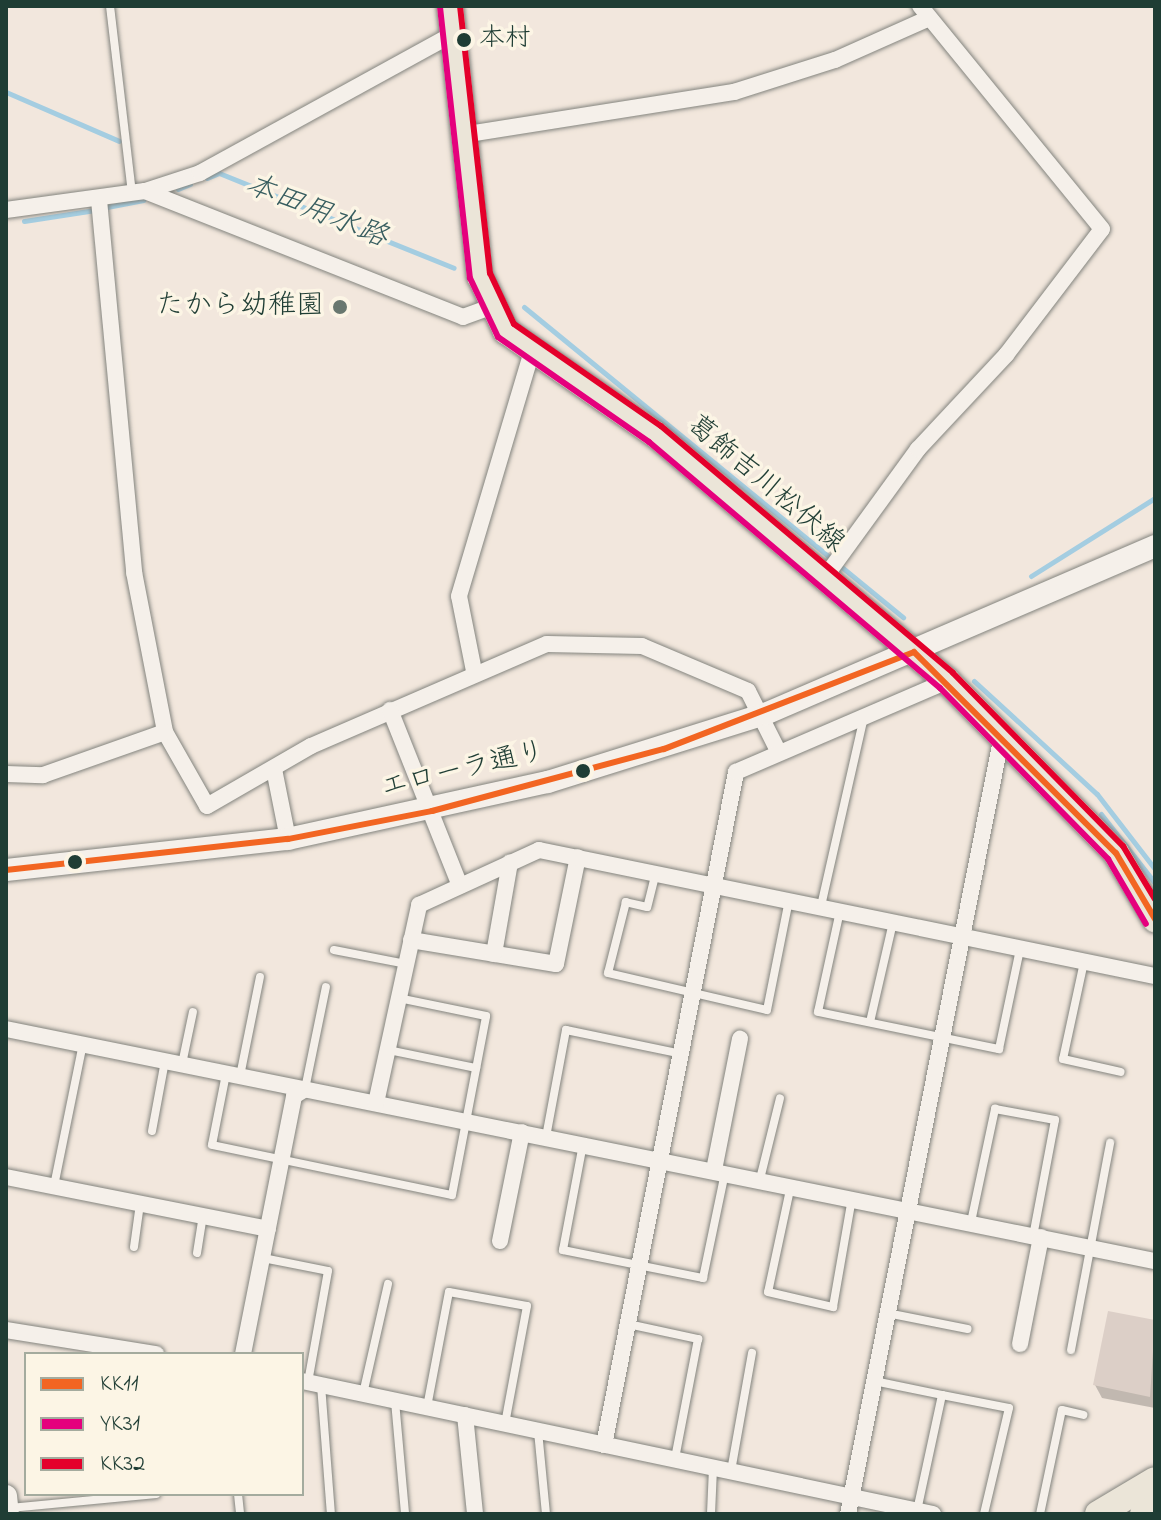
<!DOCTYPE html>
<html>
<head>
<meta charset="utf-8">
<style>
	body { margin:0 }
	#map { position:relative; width:1161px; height:1520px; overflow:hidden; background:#f2e7dd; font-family:"Indie Flower","Klee One",sans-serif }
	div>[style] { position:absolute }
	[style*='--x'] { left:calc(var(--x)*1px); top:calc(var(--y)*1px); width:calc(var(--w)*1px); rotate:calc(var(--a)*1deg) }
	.shadow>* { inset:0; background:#0003 }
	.stream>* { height:5px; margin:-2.5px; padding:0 2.5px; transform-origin:2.5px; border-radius:2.5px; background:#a4cde1 }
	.building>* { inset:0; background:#dccfc7 }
	.roads { filter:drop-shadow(0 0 2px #83847e) drop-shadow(0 0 2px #83847e) }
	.lane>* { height:8px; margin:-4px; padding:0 4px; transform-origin:4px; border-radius:4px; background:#f5f0ea }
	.street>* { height:16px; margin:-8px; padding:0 8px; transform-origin:8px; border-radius:8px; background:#f5f0ea }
	.secondary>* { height:22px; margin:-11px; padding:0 11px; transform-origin:11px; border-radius:11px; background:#f5f0ea }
	.primary>* { height:26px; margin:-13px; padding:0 13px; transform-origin:13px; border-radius:13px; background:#ebe5d8 }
	.bus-1>* { height:6px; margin:-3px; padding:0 3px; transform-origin:3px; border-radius:3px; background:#f26522 }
	.bus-2>* { height:6px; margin:-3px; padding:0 3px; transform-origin:3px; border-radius:3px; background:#e5007d }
	.bus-3>* { height:6px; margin:-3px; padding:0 3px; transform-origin:3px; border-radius:3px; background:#e4002b }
	.dots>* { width:22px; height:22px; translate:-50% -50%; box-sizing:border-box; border:4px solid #fcf5e5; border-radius:50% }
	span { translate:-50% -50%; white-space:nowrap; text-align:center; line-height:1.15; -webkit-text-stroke:7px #fcf5e5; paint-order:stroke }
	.bus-label { font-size:26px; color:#1f3d34 }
	.left { translate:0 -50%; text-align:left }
	.poi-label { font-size:28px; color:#1f3d34 }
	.right { translate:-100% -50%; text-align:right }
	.street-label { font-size:28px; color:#1f3d34 }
	.water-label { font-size:30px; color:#385e60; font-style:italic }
	.frame { position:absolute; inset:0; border:8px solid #1f3d34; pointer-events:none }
	.legend { position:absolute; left:24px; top:1352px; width:280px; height:144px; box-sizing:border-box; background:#fcf5e5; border:2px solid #a4ab9e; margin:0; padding:10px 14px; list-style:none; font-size:24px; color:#1f3d34 }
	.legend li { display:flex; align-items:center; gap:16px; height:40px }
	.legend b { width:40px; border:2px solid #a4ab9e }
</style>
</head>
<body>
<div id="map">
	<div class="shadow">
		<div style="clip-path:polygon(1109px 1313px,1155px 1322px,1155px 1408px,1102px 1398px,1095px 1385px)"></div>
	</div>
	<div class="stream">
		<div style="--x:6;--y:92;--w:123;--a:23.4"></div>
		<div style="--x:207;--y:178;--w:13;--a:-23"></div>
		<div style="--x:219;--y:173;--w:253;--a:22"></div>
		<div style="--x:178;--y:189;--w:13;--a:-23"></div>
		<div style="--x:107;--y:207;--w:37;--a:-11"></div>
		<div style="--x:24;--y:221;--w:72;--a:-8.8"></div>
		<div style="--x:524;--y:307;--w:490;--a:39.3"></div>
		<div style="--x:1031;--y:576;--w:146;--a:-32.2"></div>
		<div style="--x:974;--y:681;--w:167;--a:42.6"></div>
		<div style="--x:1097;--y:794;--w:95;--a:52.3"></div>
		<div style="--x:1101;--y:814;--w:88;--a:52"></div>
	</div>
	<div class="building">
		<div style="clip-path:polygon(1108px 1311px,1155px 1320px,1150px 1397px,1093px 1385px)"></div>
	</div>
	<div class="roads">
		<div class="lane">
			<div style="--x:110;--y:6;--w:188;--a:83.3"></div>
			<div style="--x:656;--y:872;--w:36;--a:104"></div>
			<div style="--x:647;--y:907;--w:22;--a:-167"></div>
			<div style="--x:626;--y:902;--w:73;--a:104.2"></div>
			<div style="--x:608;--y:973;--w:163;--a:13.1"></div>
			<div style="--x:767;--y:1010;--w:112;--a:-78.7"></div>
			<div style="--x:821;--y:906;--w:194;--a:-77.2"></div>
			<div style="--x:840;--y:911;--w:103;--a:102.3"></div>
			<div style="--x:818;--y:1012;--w:185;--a:11.6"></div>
			<div style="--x:999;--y:1049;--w:102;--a:-78.1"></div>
			<div style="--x:334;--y:950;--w:73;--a:11"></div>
			<div style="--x:1084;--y:962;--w:99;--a:102.2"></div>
			<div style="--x:1063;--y:1059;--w:59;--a:12.6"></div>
			<div style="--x:870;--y:1022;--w:103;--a:-77"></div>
			<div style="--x:388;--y:1050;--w:90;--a:11.6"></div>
			<div style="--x:182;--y:1064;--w:53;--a:-78.1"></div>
			<div style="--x:226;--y:1074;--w:72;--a:101.2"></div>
			<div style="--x:212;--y:1145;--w:245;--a:11.8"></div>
			<div style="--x:452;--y:1195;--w:182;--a:-79.2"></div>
			<div style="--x:486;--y:1016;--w:90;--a:-168.4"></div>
			<div style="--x:240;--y:1076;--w:101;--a:-78.6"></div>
			<div style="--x:305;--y:1089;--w:104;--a:-78.4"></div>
			<div style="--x:152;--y:1131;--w:71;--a:-79.5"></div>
			<div style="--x:546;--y:1137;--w:109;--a:-79.4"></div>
			<div style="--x:566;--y:1030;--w:113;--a:11.7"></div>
			<div style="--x:583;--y:1144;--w:108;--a:100.7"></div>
			<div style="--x:563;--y:1250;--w:143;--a:11.3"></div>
			<div style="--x:703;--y:1278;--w:107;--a:-78.2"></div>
			<div style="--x:760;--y:1179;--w:83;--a:-76.1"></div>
			<div style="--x:791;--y:1185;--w:109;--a:102.1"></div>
			<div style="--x:768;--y:1292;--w:67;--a:13"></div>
			<div style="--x:833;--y:1307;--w:111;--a:-80.1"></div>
			<div style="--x:54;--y:1186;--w:145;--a:-78.5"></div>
			<div style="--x:971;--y:1222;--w:116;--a:-78"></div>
			<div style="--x:995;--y:1109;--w:61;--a:10.4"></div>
			<div style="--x:1055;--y:1120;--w:118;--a:100.7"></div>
			<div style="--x:134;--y:1247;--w:43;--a:-82.1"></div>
			<div style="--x:197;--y:1253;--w:37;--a:-81"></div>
			<div style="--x:263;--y:1258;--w:66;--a:11.3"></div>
			<div style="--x:328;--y:1271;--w:113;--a:100.2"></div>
			<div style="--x:892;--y:1314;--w:77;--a:11.2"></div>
			<div style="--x:628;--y:1324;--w:72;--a:12.1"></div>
			<div style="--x:698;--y:1339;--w:122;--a:100.9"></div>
			<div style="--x:1071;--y:1350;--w:211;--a:-79.3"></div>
			<div style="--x:874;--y:1381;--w:69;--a:11.6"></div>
			<div style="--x:942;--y:1395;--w:119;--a:102.2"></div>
			<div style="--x:321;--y:1385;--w:129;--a:85.6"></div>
			<div style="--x:363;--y:1394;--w:113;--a:-77.2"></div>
			<div style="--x:942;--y:1395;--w:68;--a:11"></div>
			<div style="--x:1009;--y:1408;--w:109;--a:103.3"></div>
			<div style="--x:395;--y:1401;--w:113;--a:84.9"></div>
			<div style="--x:427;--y:1407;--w:117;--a:-79.2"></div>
			<div style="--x:449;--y:1292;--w:79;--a:10.2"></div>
			<div style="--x:527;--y:1306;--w:119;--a:100.6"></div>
			<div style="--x:538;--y:1431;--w:83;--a:84.5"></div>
			<div style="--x:731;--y:1471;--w:120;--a:-79.9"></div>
			<div style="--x:238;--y:1494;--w:20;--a:84"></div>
			<div style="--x:10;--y:1508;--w:147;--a:-5.5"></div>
			<div style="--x:711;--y:1514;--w:46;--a:-87.5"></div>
			<div style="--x:1040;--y:1514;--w:106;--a:-78.1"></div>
			<div style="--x:1062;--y:1410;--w:22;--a:13"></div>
		</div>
		<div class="street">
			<div style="--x:462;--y:135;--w:275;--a:-9"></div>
			<div style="--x:734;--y:92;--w:106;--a:-17.6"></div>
			<div style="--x:835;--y:60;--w:98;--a:-24"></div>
			<div style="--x:145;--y:191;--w:342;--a:21.6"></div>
			<div style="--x:463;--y:317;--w:30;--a:-20"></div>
			<div style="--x:99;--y:200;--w:374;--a:84.6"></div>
			<div style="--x:134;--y:572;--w:163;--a:79"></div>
			<div style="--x:165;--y:732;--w:85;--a:60.4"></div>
			<div style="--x:207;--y:806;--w:120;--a:-30"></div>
			<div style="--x:311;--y:746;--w:257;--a:-23.4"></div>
			<div style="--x:547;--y:644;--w:95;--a:1.2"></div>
			<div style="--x:642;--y:646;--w:115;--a:23"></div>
			<div style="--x:748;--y:691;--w:69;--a:63.4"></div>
			<div style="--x:6;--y:210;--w:140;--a:-7.8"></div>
			<div style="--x:145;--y:191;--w:58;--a:-18.1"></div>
			<div style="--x:200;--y:173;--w:289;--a:-28.8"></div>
			<div style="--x:825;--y:577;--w:158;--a:-54"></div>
			<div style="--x:918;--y:449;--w:129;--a:-46.9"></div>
			<div style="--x:1006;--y:355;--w:158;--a:-52.7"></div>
			<div style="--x:1102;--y:229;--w:288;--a:-129.2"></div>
			<div style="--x:474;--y:671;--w:76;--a:-101.3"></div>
			<div style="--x:459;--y:596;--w:252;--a:-73.4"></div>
			<div style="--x:390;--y:710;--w:189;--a:68.3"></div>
			<div style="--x:274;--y:769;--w:71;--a:78.7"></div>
			<div style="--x:6;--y:774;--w:37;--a:2"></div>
			<div style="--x:43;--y:775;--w:129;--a:-19.4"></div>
			<div style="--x:411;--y:940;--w:147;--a:9.4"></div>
			<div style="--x:556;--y:964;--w:109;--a:-78.4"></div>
			<div style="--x:494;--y:954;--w:93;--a:-80.1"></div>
			<div style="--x:6;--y:1029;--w:1172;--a:11.42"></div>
			<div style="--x:376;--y:1103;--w:203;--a:-77.7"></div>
			<div style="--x:419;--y:905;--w:132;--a:-24.6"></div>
			<div style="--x:539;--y:850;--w:629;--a:11.56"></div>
			<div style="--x:714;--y:1170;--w:134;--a:-78.8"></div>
			<div style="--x:6;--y:1177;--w:267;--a:11.2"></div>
			<div style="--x:500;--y:1241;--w:111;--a:-78.6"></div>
			<div style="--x:6;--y:1330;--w:152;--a:9.1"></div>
			<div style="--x:1020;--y:1344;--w:109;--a:-78.9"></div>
			<div style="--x:243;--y:1354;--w:263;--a:-78.8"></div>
			<div style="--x:294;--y:1096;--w:13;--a:-32"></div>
			<div style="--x:302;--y:1381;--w:645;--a:11.9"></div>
			<div style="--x:465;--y:1415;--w:100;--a:84.2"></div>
			<div style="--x:604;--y:1445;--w:686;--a:-78.9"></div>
			<div style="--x:736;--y:772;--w:230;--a:-23.3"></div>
			<div style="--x:848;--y:1514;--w:794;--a:-78.82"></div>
		</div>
		<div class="secondary">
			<div style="--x:6;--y:870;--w:284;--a:-6.3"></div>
			<div style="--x:288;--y:839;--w:266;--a:-12.4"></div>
			<div style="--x:548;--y:782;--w:227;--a:-17.4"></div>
			<div style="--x:765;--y:714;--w:425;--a:-23.3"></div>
			<div style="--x:6;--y:1496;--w:18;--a:84"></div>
		</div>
		<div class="primary">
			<div style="--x:450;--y:6;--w:272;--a:83.7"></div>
			<div style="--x:480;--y:276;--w:61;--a:64.7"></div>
			<div style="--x:506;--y:331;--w:181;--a:34.7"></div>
			<div style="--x:655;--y:434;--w:382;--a:40.2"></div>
			<div style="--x:947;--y:681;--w:241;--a:45.5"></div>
			<div style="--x:1116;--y:853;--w:77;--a:59.4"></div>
			<div style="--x:1098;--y:1514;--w:66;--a:-30.8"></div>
			<div style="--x:1143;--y:1514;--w:14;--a:-30"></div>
		</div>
	</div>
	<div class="bus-1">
		<div style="--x:914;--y:652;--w:285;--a:44.9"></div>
		<div style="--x:1116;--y:853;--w:77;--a:59.4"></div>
		<div style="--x:6;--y:870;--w:284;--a:-6.3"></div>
		<div style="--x:288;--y:839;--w:147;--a:-11"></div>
		<div style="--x:432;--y:811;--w:240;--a:-15"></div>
		<div style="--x:664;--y:749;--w:268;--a:-21.2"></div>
	</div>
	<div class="bus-2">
		<div style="--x:440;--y:7;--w:273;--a:83.7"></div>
		<div style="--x:470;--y:278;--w:65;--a:64.6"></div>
		<div style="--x:498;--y:337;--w:184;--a:34.8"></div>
		<div style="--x:649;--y:442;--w:381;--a:40.2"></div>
		<div style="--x:940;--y:688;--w:240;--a:45.5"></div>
		<div style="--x:1108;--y:859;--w:75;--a:59.7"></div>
	</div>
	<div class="bus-3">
		<div style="--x:460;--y:6;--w:269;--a:83.6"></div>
		<div style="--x:490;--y:273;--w:56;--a:64.8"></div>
		<div style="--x:514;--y:324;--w:179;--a:34.8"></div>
		<div style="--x:661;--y:426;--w:382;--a:40.2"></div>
		<div style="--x:953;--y:673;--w:243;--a:45.5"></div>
		<div style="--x:1123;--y:846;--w:62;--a:58.9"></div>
	</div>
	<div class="dots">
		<div style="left:464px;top:40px;background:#1f3d34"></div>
		<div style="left:340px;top:307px;background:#69786f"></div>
		<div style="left:583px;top:771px;background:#1f3d34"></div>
		<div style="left:75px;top:862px;background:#1f3d34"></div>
	</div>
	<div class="bus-label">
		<span class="left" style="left:479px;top:40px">本村</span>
	</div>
	<div class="poi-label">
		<span class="right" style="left:324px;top:307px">たから幼稚園</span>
	</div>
	<div class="street-label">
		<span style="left:765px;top:485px;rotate:40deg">葛飾吉川松伏線</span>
		<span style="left:463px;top:771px;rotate:-13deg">エローラ通り</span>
	</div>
	<div class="water-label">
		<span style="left:316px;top:212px;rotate:22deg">本田用水路</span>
	</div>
	<div class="frame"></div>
	<ul class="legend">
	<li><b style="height:10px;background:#f26522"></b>KK11</li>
	<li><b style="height:10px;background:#e5007d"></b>YK31</li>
	<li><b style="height:10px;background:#e4002b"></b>KK32</li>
	</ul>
</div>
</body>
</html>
